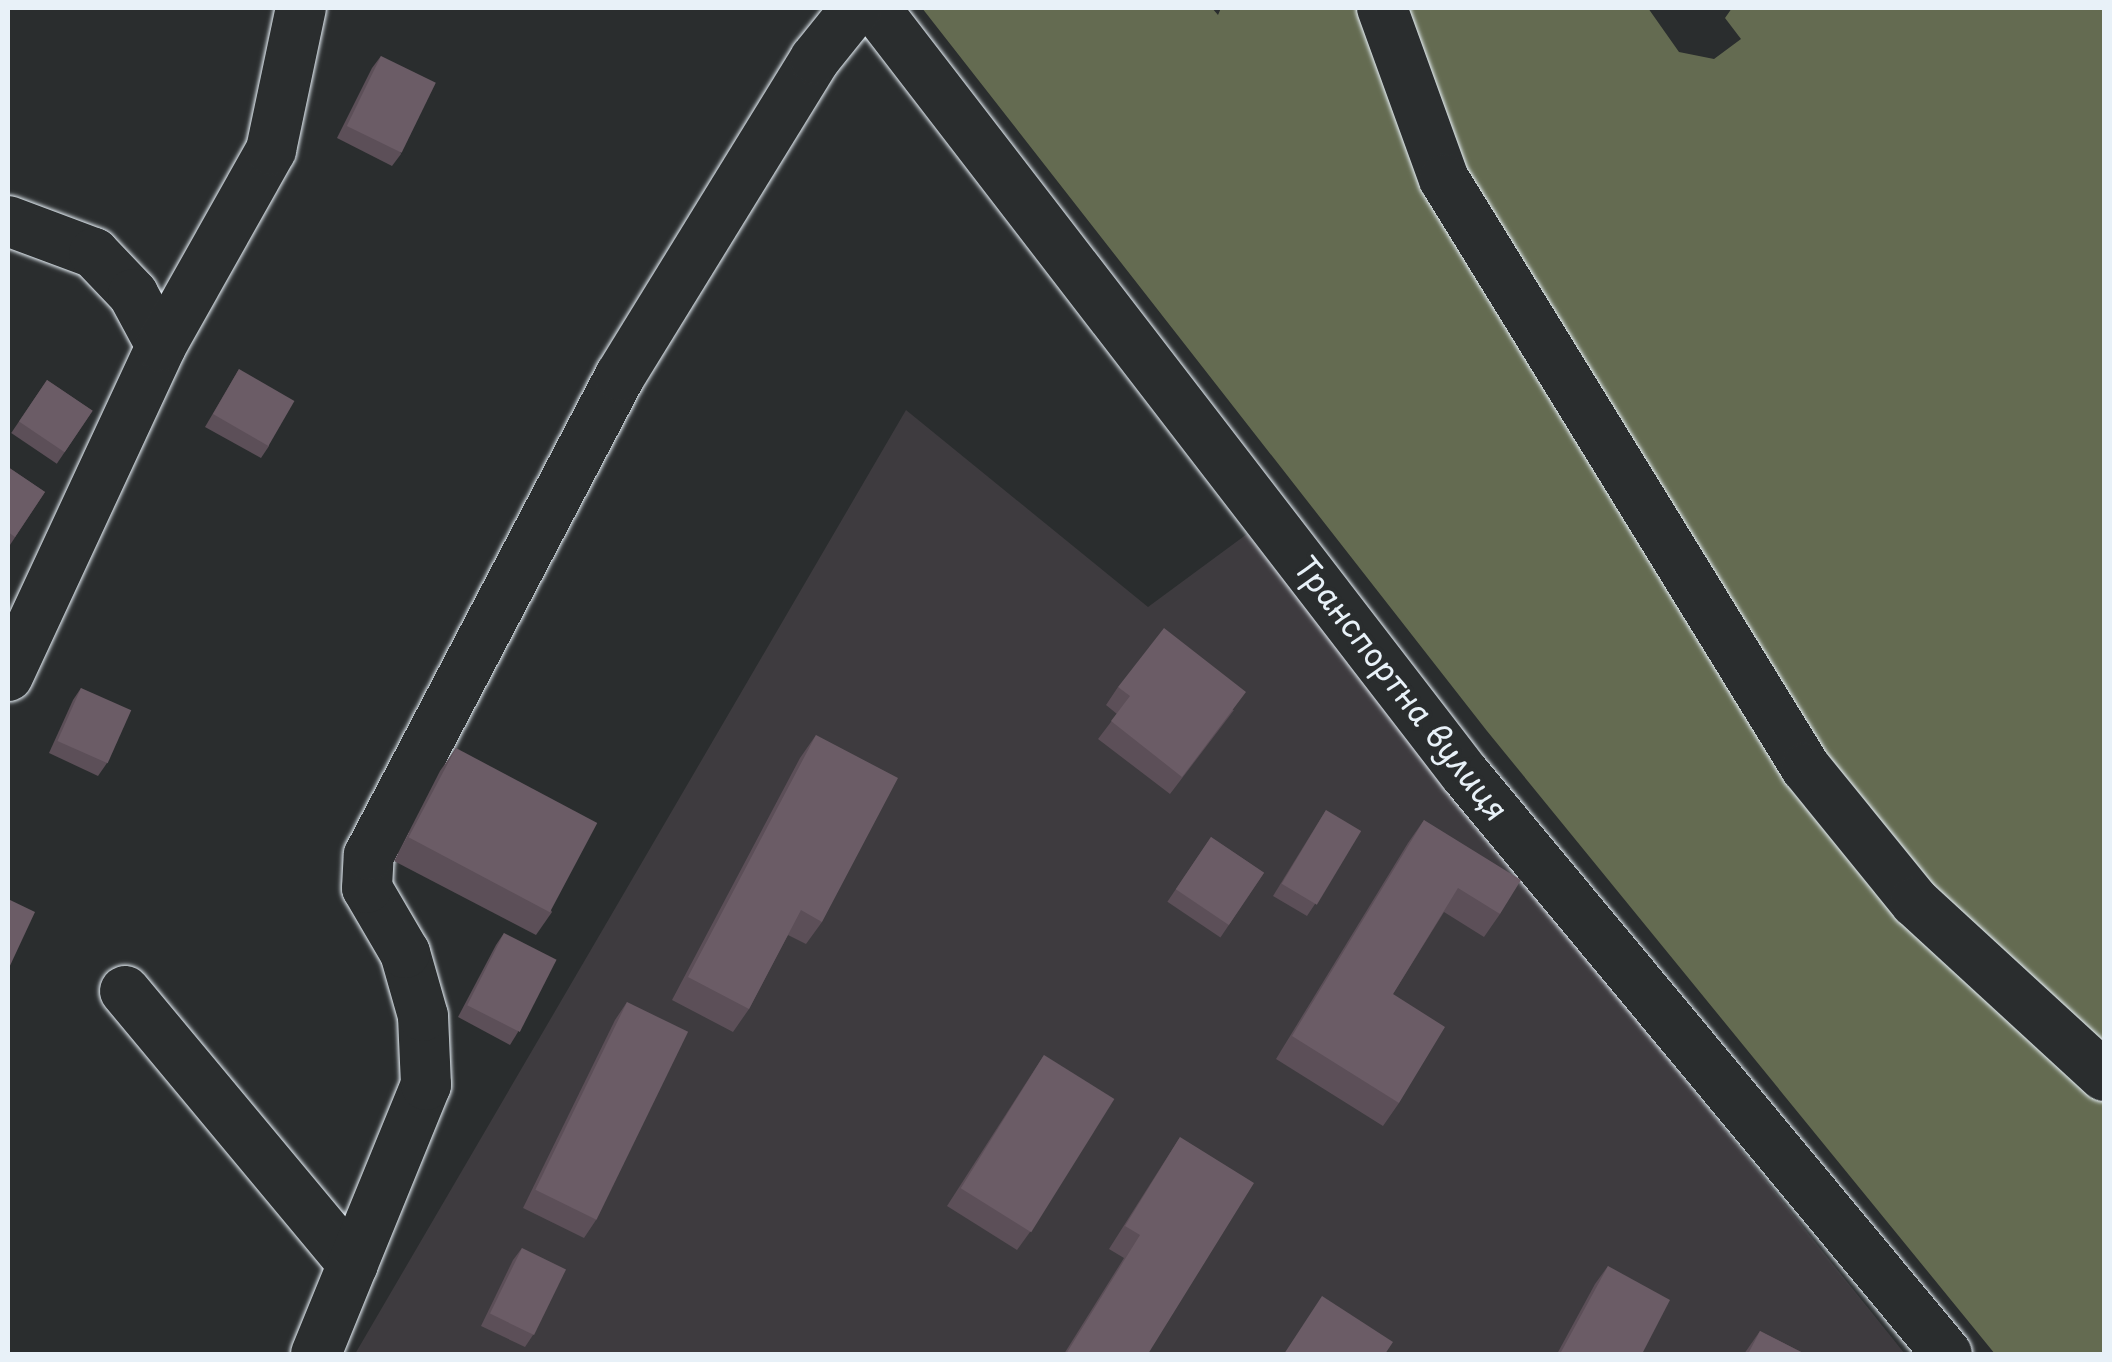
<!DOCTYPE html>
<html>
<head>
<meta charset="utf-8">
<style>
	body { margin:0 }
	#map { position:relative; width:2112px; height:1362px; overflow:hidden; background:#2a2d2e; font-family:"Playpen Sans",sans-serif }
	div>[style] { position:absolute }
	[style*='--x'] { left:calc(var(--x)*1px); top:calc(var(--y)*1px); width:calc(var(--w)*1px); rotate:calc(var(--a)*1deg) }
	.built>* { inset:0; background:#3e3b3f }
	.green>* { inset:0; background:#646b51 }
	.roads { filter:drop-shadow(0 0 2px #e8f1f8) drop-shadow(0 0 2px #e8f1f8) }
	.minor>* { height:50px; margin:-25px; padding:0 25px; transform-origin:25px; border-radius:25px; background:#2a2d2e }
	.wall>* { inset:0; background:#5c4f58; transform-origin:0 0 }
	.building>* { inset:0; background:#6b5c66; transform-origin:0 0 }
	span { translate:-50% -50%; white-space:nowrap; text-align:center; line-height:1.15; -webkit-text-stroke:8px #2a2d2e; paint-order:stroke }
	.street-label { font-size:32px; color:#e8f1f8 }
	.frame { position:absolute; inset:0; border:10px solid #e8f1f8; pointer-events:none }
</style>
</head>
<body>
<div id="map">
	<div class="built">
		<div style="clip-path:polygon(906px 410px,1148px 607px,1247px 534px,1905px 1354px,355px 1354px)"></div>
	</div>
	<div class="green">
		<div style="clip-path:polygon(922px 8px,1212px 8px,1218px 15px,1221px 8px,1648px 8px,1679px 52px,1714px 59px,1741px 39px,1725px 18px,1732px 8px,2104px 8px,2104px 1354px,1995px 1354px,1487px 731px)"></div>
	</div>
	<div class="roads">
		<div class="minor">
			<div style="--x:875;--y:8;--w:967;--a:52.4"></div>
			<div style="--x:1465;--y:774;--w:754;--a:50.27"></div>
			<div style="--x:1382;--y:8;--w:182;--a:70.1"></div>
			<div style="--x:1444;--y:179;--w:691;--a:58.43"></div>
			<div style="--x:1806;--y:768;--w:173;--a:50.9"></div>
			<div style="--x:1915;--y:902;--w:257;--a:42.6"></div>
			<div style="--x:8;--y:221;--w:92;--a:20.4"></div>
			<div style="--x:94;--y:253;--w:57;--a:46.4"></div>
			<div style="--x:133;--y:294;--w:59;--a:61.7"></div>
			<div style="--x:8;--y:676;--w:364;--a:-65.1"></div>
			<div style="--x:161;--y:346;--w:225;--a:-60.7"></div>
			<div style="--x:271;--y:150;--w:145;--a:-78.1"></div>
			<div style="--x:125;--y:991;--w:356;--a:50.2"></div>
			<div style="--x:316;--y:1354;--w:291;--a:-67.8"></div>
			<div style="--x:426;--y:1085;--w:69;--a:-92.5"></div>
			<div style="--x:423;--y:1016;--w:66;--a:-105.9"></div>
			<div style="--x:405;--y:953;--w:75;--a:-120.3"></div>
			<div style="--x:367;--y:888;--w:33;--a:-87"></div>
			<div style="--x:369;--y:855;--w:541;--a:-62.35"></div>
			<div style="--x:620;--y:376;--w:372;--a:-58.4"></div>
			<div style="--x:815;--y:59;--w:65;--a:-51.2"></div>
		</div>
	</div>
	<div class="wall">
		<div style="clip-path:polygon(381px 56px,401px 154px,392px 166px,337px 138px,372px 68px)"></div>
		<div style="clip-path:polygon(239px 369px,269px 446px,261px 458px,205px 427px)"></div>
		<div style="left:47px;top:380px;width:55px;height:64px;rotate:34deg"></div>
		<div style="clip-path:polygon(8px 467px,45px 492px,8px 548px)"></div>
		<div style="clip-path:polygon(1118px 687px,1234px 710px,1170px 794px,1098px 739px,1117px 714px,1106px 705px)"></div>
		<div style="clip-path:polygon(81px 688px,107px 763px,98px 776px,49px 753px,73px 700px)"></div>
		<div style="clip-path:polygon(816px 735px,822px 922px,806px 944px,788px 935px,749px 1009px,733px 1032px,672px 1000px,800px 758px)"></div>
		<div style="clip-path:polygon(456px 748px,552px 912px,536px 935px,394px 861px,440px 771px)"></div>
		<div style="clip-path:polygon(1326px 810px,1315px 904px,1307px 916px,1273px 896px)"></div>
		<div style="clip-path:polygon(1424px 820px,1500px 914px,1484px 937px,1444px 912px,1393px 994px,1399px 1103px,1383px 1126px,1276px 1059px,1408px 843px)"></div>
		<div style="left:1211px;top:837px;width:64px;height:78px;rotate:34deg"></div>
		<div style="clip-path:polygon(504px 933px,518px 1032px,510px 1045px,458px 1017px,496px 945px)"></div>
		<div style="clip-path:polygon(627px 1002px,596px 1220px,584px 1238px,523px 1208px,615px 1020px)"></div>
		<div style="clip-path:polygon(1044px 1055px,1030px 1232px,1017px 1250px,947px 1206px)"></div>
		<div style="clip-path:polygon(1180px 1137px,1148px 1354px,1064px 1354px,1124px 1258px,1109px 1249px)"></div>
		<div style="clip-path:polygon(522px 1248px,533px 1335px,525px 1347px,481px 1326px,513px 1260px)"></div>
		<div style="clip-path:polygon(1608px 1266px,1642px 1354px,1557px 1354px,1595px 1284px)"></div>
		<div style="clip-path:polygon(1760px 1331px,1805px 1354px,1744px 1354px)"></div>
	</div>
	<div class="building">
		<div style="left:381px;top:56px;width:61px;height:78px;rotate:26deg"></div>
		<div style="left:239px;top:369px;width:64px;height:52px;rotate:30deg"></div>
		<div style="left:47px;top:380px;width:55px;height:50px;rotate:34deg"></div>
		<div style="clip-path:polygon(8px 467px,45px 492px,15px 537px,8px 532px)"></div>
		<div style="clip-path:polygon(1164px 628px,1246px 692px,1182px 777px,1111px 721px,1130px 696px,1118px 687px)"></div>
		<div style="left:81px;top:688px;width:55px;height:58px;rotate:24deg"></div>
		<div style="clip-path:polygon(816px 735px,898px 778px,822px 922px,801px 910px,749px 1009px,688px 977px)"></div>
		<div style="left:456px;top:748px;width:160px;height:101px;rotate:28deg"></div>
		<div style="left:1326px;top:810px;width:41px;height:86px;rotate:31deg"></div>
		<div style="clip-path:polygon(1424px 820px,1521px 880px,1500px 914px,1458px 888px,1393px 994px,1445px 1027px,1399px 1103px,1292px 1036px)"></div>
		<div style="left:1211px;top:837px;width:64px;height:63px;rotate:34deg"></div>
		<div style="clip-path:polygon(8px 899px,35px 912px,8px 970px)"></div>
		<div style="left:504px;top:933px;width:59px;height:81px;rotate:27deg"></div>
		<div style="left:627px;top:1002px;width:68px;height:209px;rotate:26deg"></div>
		<div style="left:1044px;top:1055px;width:83px;height:157px;rotate:32deg"></div>
		<div style="clip-path:polygon(1180px 1137px,1254px 1183px,1148px 1354px,1066px 1354px,1140px 1235px,1125px 1226px)"></div>
		<div style="left:522px;top:1248px;width:49px;height:73px;rotate:26deg"></div>
		<div style="clip-path:polygon(1608px 1266px,1670px 1300px,1642px 1354px,1560px 1354px)"></div>
		<div style="clip-path:polygon(1322px 1296px,1393px 1342px,1385px 1354px,1284px 1354px)"></div>
		<div style="clip-path:polygon(1760px 1331px,1805px 1354px,1748px 1354px)"></div>
	</div>
	<div class="street-label">
		<span style="left:1402px;top:688px;rotate:52deg">Транспортна вулиця</span>
	</div>
	<div class="frame"></div>
</div>
</body>
</html>
